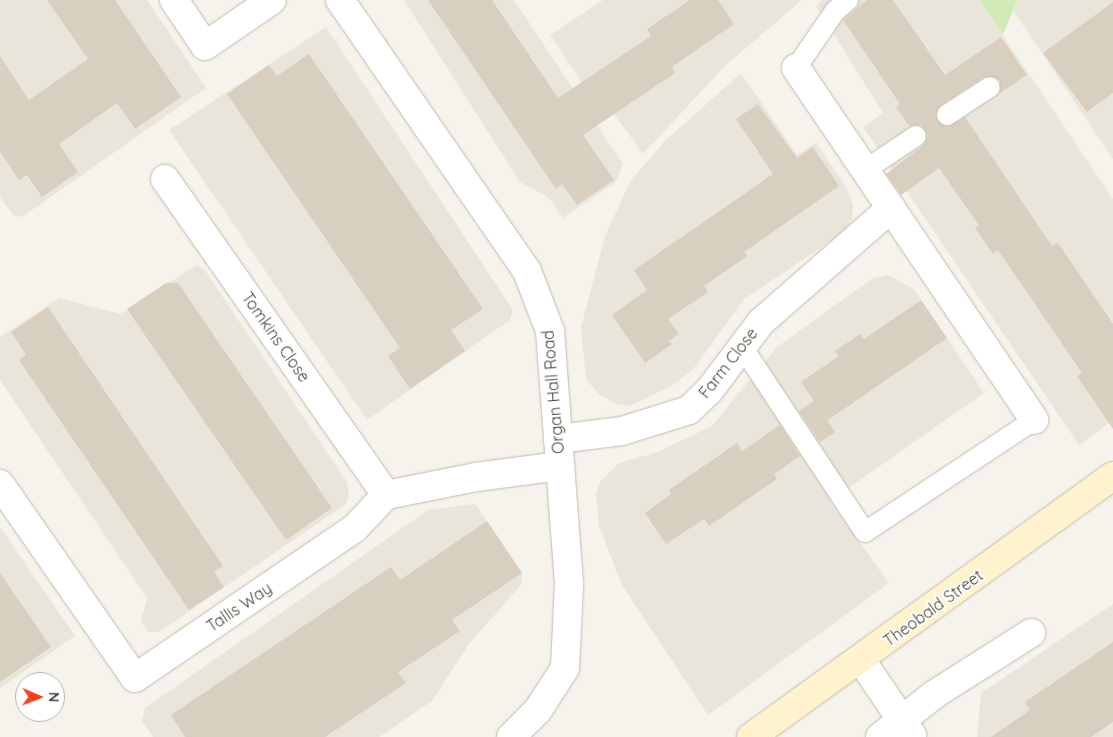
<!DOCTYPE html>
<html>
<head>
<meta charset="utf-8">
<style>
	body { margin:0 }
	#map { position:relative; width:1113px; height:737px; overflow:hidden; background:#f6f3ec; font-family:Quicksand,sans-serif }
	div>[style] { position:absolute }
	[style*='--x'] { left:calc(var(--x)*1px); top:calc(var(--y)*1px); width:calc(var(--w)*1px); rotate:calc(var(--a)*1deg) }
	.residential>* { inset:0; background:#eae5da }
	.green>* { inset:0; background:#d2eab5 }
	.building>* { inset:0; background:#d8cfc1 }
	.roads { filter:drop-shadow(0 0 1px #c2bbae) drop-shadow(0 0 1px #c2bbae) }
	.lane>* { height:20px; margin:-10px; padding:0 10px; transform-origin:10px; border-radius:10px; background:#fff }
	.street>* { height:28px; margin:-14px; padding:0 14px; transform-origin:14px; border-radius:14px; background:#fff }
	.secondary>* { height:28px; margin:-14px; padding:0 14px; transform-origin:14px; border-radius:14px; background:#fff3cd }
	span { translate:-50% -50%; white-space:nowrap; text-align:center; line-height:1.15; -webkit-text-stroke:4px #fff; paint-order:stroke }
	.street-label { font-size:16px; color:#4b4439 }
	.north { position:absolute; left:15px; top:672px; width:50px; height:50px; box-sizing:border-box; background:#fff; border:1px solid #b7b4b0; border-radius:50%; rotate:91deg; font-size:14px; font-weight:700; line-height:20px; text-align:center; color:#4b4439 }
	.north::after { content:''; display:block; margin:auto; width:18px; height:22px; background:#fc3f1d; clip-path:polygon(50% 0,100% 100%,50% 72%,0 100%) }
</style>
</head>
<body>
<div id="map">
	<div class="residential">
		<div style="clip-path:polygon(0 0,147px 0,206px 88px,22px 217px,13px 215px,0 197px)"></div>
		<div style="clip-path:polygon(404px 0,514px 0,623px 164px,615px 183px,563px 218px,549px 198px,520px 182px)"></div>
		<div style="clip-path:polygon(603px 0,802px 0,725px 66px,643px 154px,590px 81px,584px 86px,550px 35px)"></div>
		<div style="clip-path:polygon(823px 0,979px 0,1113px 199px,1113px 420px,1079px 445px,863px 127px,883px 113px,816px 6px)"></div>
		<div style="clip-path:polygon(1006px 0,1113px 0,1113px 159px)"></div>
		<div style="clip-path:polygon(326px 27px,513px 310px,510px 320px,367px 420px,169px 130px)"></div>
		<div style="clip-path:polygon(741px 73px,797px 155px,816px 143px,846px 187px,853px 205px,852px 219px,844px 232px,744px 299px,695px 367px,675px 384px,630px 406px,617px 404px,600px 395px,586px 380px,581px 328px,605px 236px,631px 180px,665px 141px)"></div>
		<div style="clip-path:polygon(197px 265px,204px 269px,347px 482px,349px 495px,346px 504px,159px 632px,148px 632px,141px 621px,147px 598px,0 380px,0 337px,59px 298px,120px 314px)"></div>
		<div style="clip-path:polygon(888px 275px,914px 289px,984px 393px,830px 501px,889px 583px,708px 715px,622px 585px,599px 526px,596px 494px,600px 482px,619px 463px,655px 453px,712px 426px,777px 347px,873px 278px)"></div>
		<div style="clip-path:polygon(475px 504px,522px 572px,521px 585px,469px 644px,432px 701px,379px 737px,153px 737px,142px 721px,145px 708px,428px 510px)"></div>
		<div style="clip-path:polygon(0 527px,75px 636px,0 688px)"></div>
		<div style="clip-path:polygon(1113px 604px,1113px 737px,977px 737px,981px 693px)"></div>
	</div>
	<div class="green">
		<div style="clip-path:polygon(979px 0,1017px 0,1003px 35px)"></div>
	</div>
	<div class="building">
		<div style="clip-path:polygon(47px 0,115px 0,181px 97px,135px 129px,117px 103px,59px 144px,78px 172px,42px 197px,27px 175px,19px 180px,0 152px,0 56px,29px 100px,88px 59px)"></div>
		<div style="clip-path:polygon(428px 0,492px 0,558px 98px,651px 36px,647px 29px,690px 0,718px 0,734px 24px,672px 67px,675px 73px,583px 135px,614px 180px,577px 205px,562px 184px,556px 189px)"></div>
		<div style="clip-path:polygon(867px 0,893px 0,945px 75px,1001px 37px,1027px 75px,1000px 93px,1000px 80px,984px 77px,941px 105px,935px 116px,947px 127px,965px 117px,1052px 246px,1058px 243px,1113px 324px,1113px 429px,1077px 376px,1082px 373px,998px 250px,993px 254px,975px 228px,979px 225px,939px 168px,901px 195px,886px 174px,923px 146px,928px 135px,921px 125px,909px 126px,896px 107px,900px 104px,843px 20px)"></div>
		<div style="clip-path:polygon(1113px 2px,1113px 93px,1087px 112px,1043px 53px)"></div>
		<div style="clip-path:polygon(309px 54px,483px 309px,451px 330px,465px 351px,410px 389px,388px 356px,400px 348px,227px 94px,269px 65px,277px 76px)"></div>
		<div style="clip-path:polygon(758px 104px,797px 158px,813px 147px,839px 186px,744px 252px,747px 256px,704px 286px,708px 292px,668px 319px,679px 334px,669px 341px,672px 344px,645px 363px,612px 315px,647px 290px,634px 270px,773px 174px,736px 119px)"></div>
		<div style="clip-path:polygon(166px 283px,178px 283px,332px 508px,286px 540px,127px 309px)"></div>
		<div style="clip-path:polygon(921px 300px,947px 338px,828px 420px,822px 412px,835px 432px,820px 442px,799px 411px,814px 401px,801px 382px,839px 356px,835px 351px,860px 334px,864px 339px)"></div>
		<div style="clip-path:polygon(48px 307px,223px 566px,214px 572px,224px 587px,189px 610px,19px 360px,26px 355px,11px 332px)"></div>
		<div style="clip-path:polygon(780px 425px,800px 456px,774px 474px,777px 479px,709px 526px,704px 519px,666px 544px,645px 513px,671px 494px,669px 490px,737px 443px,742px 451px)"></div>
		<div style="clip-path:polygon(487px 521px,522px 573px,452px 620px,460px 631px,398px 672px,406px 683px,325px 737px,185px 737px,171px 715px,391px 567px,400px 580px)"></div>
		<div style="clip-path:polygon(0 573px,51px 647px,0 682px)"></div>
		<div style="clip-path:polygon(1113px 642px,1113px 722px,1091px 737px,991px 737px,1030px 710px,1025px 702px)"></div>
	</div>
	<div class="roads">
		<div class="lane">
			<div style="--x:796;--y:68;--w:69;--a:-55.6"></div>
			<div style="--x:835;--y:11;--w:17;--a:-40"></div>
			<div style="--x:947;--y:115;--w:51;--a:-33.1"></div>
			<div style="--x:865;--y:170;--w:61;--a:-33.7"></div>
			<div style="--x:741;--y:345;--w:224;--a:56.5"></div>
			<div style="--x:865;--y:532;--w:203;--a:-33.5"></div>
		</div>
		<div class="street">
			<div style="--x:174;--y:0;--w:55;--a:56"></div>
			<div style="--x:205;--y:46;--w:81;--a:-34.5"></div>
			<div style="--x:340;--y:0;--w:329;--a:55.4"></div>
			<div style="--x:527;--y:271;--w:64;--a:69"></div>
			<div style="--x:550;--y:331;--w:255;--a:85.7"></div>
			<div style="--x:569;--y:585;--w:83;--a:92.8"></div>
			<div style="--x:565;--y:668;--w:50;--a:122.7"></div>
			<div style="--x:538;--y:710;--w:38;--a:135"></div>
			<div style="--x:796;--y:68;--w:425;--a:55.9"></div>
			<div style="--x:165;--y:179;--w:386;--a:55"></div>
			<div style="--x:558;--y:439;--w:64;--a:-7.1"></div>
			<div style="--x:622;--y:431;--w:70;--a:-17.4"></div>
			<div style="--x:689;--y:410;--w:28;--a:-44"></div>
			<div style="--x:709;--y:391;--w:86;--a:-53"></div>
			<div style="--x:761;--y:322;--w:173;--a:-41.2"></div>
			<div style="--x:0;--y:484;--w:236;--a:55.2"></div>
			<div style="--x:135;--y:678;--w:266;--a:-34.3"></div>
			<div style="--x:355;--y:528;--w:45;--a:-46.8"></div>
			<div style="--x:386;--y:495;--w:92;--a:-11.3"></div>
			<div style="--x:476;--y:477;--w:85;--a:-7.5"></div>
			<div style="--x:861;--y:660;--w:91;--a:55.8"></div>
			<div style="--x:880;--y:737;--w:70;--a:-38"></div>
			<div style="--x:935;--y:694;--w:114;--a:-32.4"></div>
		</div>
		<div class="secondary">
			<div style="--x:751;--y:737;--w:446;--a:-35.8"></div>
		</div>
	</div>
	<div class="street-label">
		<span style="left:276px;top:337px;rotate:55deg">Tomkins Close</span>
		<span style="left:728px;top:363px;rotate:-52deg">Farm Close</span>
		<span style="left:553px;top:392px;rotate:-95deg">Organ Hall Road</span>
		<span style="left:239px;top:607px;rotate:-34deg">Tallis Way</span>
		<span style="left:933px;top:608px;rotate:-36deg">Theobald Street</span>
	</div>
	<div class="north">N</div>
</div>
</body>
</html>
